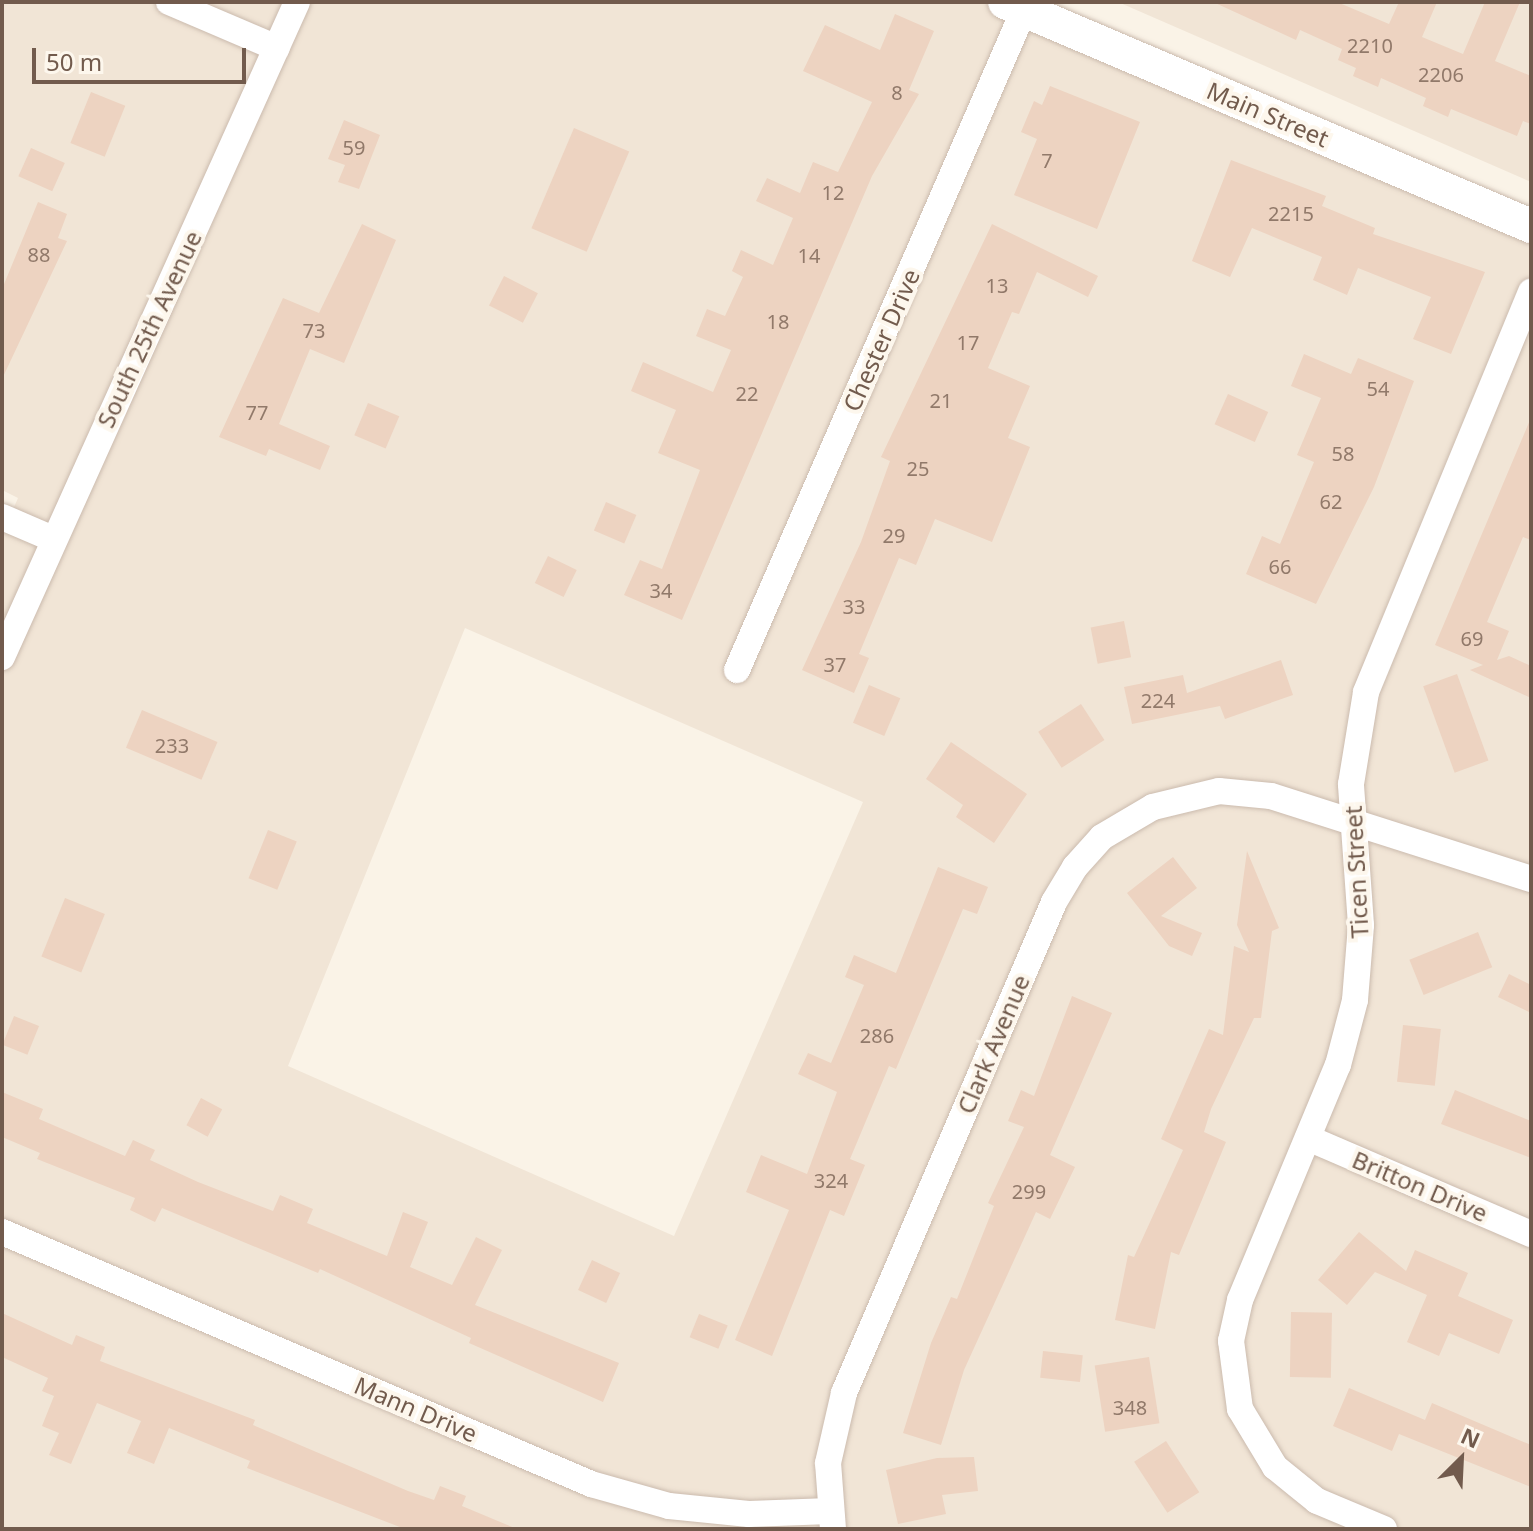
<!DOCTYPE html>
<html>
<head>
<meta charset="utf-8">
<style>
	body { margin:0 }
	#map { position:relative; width:1533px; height:1531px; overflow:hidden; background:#faf3e7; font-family:"Noto Sans",sans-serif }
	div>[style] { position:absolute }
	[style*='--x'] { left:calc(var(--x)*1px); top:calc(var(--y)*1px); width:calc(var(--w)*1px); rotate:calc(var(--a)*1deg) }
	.residential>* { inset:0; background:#f1e5d6 }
	.building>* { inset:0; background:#edd3c1; transform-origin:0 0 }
	.roads { filter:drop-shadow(0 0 2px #cbbbae) drop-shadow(0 0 2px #cbbbae) }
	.minor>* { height:26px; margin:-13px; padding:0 13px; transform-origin:13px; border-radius:13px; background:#fff }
	.tertiary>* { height:34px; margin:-17px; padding:0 17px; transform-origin:17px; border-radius:17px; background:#fff }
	span { translate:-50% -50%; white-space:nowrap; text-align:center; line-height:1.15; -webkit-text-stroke:8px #fdf7ed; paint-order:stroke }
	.number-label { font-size:20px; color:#91796a }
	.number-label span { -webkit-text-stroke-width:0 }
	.street-label { font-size:24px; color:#725b4d }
	.frame { position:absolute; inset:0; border:4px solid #725b4d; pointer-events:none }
	.north { position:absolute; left:1421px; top:1419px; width:80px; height:80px; -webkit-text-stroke:6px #fdf7ed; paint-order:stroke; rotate:24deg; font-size:22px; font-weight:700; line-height:32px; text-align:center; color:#725b4d }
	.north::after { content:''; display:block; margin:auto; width:28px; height:36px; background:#725b4d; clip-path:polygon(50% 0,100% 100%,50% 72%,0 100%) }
	.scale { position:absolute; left:32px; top:48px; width:214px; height:36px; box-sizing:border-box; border:4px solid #725b4d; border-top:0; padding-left:10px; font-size:24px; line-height:28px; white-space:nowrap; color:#725b4d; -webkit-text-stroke:6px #fdf7ed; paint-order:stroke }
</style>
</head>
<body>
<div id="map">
	<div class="residential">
		<div style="clip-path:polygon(evenodd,2px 2px,990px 2px,1531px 239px,1531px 1529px,2px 1529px,2px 535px,18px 498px,2px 490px,2px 2px,465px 628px,863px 802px,674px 1236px,288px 1066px,465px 628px)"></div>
		<div style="clip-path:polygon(1118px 2px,1531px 2px,1531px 182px)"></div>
	</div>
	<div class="building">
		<div style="clip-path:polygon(1213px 2px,1337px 2px,1389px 24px,1399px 2px,1437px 2px,1422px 37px,1463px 54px,1485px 2px,1520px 2px,1495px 61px,1531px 76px,1531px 124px,1523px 121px,1517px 136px,1451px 109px,1448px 117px,1423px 106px,1426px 98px,1381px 78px,1378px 87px,1353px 76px,1356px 68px,1338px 60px,1342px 49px,1300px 30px,1296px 40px)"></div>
		<div style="clip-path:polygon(895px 14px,934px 31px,909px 90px,919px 94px,872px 176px,682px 620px,624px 595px,640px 560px,662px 569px,700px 470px,658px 453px,676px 410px,631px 391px,643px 362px,713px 392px,731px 350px,696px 336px,707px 309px,725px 316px,743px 277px,732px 271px,741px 250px,773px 265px,793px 218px,756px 201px,767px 178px,800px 193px,813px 162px,838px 172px,872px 102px,803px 71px,825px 25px,880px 50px)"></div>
		<div style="clip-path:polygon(1050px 86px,1140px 122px,1097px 229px,1014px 195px,1037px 139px,1021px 132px,1034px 101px,1042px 105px)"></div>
		<div style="left:91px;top:92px;width:37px;height:55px;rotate:22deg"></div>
		<div style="clip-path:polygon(344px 120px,380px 135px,359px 189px,338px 182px,345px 165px,328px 159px)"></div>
		<div style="left:574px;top:128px;width:60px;height:109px;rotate:23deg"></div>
		<div style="left:31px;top:148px;width:37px;height:31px;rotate:24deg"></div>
		<div style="clip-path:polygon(1231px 160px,1326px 196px,1322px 206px,1375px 228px,1373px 234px,1485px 272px,1451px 354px,1413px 339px,1431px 297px,1358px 268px,1347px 295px,1313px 280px,1322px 257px,1252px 228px,1230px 277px,1192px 261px)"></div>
		<div style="clip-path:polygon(38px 202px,67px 214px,58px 238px,67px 241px,2px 379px,2px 289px)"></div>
		<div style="clip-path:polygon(362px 224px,396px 240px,344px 363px,310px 349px,279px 424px,330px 446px,320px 470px,269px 449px,266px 456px,219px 437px,283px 298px,319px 313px)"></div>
		<div style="clip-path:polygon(992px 224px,1098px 276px,1088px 297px,1037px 272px,1019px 314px,1012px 312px,988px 368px,1030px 386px,1008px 438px,1030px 447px,992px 542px,935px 519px,916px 565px,899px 558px,859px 654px,869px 658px,854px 693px,802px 670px,861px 542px,890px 461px,881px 457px)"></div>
		<div style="left:504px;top:276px;width:38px;height:33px;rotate:27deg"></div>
		<div style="clip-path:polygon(1304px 354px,1351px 374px,1358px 358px,1414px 381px,1374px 487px,1316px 604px,1246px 574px,1262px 536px,1280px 544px,1314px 462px,1297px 455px,1321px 398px,1291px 386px)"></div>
		<div style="left:1228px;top:394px;width:44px;height:33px;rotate:24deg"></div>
		<div style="left:368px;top:403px;width:34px;height:35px;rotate:23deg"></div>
		<div style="clip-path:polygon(1530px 420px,1531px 540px,1523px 537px,1487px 622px,1509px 631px,1497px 660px,1509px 656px,1531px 666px,1531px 698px,1470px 670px,1483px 665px,1435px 645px)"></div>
		<div style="left:606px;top:502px;width:33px;height:31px;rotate:23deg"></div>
		<div style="left:548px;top:556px;width:32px;height:30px;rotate:26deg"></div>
		<div style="left:1124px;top:621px;width:37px;height:34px;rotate:79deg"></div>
		<div style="clip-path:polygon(1281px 660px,1293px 695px,1225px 719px,1220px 706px,1132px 724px,1124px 687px,1183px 675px,1187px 693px)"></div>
		<div style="left:1457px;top:674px;width:92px;height:36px;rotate:70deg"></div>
		<div style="left:869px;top:685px;width:34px;height:41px;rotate:23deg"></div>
		<div style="left:1081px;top:704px;width:43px;height:51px;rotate:57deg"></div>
		<div style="left:142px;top:710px;width:82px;height:41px;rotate:23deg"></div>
		<div style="clip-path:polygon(951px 742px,1027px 794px,994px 843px,956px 817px,963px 805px,926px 779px)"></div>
		<div style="left:268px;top:830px;width:31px;height:52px;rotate:22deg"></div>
		<div style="clip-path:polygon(1247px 851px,1279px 928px,1272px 931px,1261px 1018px,1254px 1018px,1211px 1109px,1204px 1132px,1226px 1142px,1179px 1255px,1171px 1252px,1155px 1329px,1115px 1320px,1128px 1255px,1134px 1257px,1183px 1150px,1161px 1139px,1209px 1029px,1223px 1035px,1234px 946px,1249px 952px,1237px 925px)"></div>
		<div style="clip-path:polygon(1173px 857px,1197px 888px,1161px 916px,1202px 933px,1192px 956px,1169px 946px,1127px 893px)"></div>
		<div style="clip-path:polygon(938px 867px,988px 887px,977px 914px,963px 909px,896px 1069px,889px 1066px,850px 1159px,865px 1165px,844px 1216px,830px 1210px,772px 1356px,735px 1340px,789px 1210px,746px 1192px,761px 1155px,807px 1174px,837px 1092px,798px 1074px,808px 1053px,831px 1063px,864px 985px,845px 977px,854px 955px,896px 973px)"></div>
		<div style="left:65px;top:898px;width:43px;height:63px;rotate:22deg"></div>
		<div style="left:1478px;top:932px;width:38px;height:74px;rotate:68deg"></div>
		<div style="clip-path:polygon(1509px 974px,1531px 985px,1531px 1013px,1498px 997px)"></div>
		<div style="clip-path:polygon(1072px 996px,1112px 1013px,1050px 1155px,1075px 1167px,1050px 1219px,1036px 1212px,964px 1370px,941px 1445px,903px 1433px,931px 1343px,951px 1297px,957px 1299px,994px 1206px,988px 1203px,1024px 1127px,1008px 1121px,1021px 1090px,1034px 1096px)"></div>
		<div style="left:14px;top:1016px;width:27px;height:31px;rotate:22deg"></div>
		<div style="left:1403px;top:1025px;width:38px;height:57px;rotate:6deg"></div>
		<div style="clip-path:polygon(1455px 1090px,1531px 1121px,1531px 1158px,1441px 1124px)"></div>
		<div style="clip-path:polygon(2px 1092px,43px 1109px,39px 1119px,125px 1156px,133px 1140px,155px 1150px,150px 1160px,198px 1182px,273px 1211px,280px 1195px,313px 1209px,307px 1223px,387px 1256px,403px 1212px,428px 1222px,410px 1267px,452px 1285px,476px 1237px,502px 1250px,475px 1305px,619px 1363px,603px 1402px,469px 1343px,471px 1338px,320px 1269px,318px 1273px,162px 1208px,155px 1222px,130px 1210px,135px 1198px,37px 1159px,40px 1153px,2px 1137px)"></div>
		<div style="left:201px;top:1098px;width:24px;height:31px;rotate:28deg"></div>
		<div style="clip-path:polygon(1359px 1232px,1406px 1271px,1415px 1250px,1468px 1273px,1458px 1296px,1513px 1320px,1499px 1354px,1449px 1333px,1439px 1356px,1407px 1342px,1427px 1295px,1375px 1272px,1347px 1305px,1318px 1280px)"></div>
		<div style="left:592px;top:1260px;width:31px;height:33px;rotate:25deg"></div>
		<div style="left:1291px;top:1312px;width:41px;height:65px;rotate:1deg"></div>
		<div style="clip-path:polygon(2px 1313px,72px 1345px,76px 1335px,105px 1347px,100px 1361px,255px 1420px,253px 1425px,408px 1491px,434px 1500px,440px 1486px,466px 1496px,462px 1506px,517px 1529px,405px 1529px,247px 1468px,250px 1461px,169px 1428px,154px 1464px,127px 1453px,141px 1421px,97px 1403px,71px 1464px,49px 1455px,59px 1433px,42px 1426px,54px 1396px,42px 1391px,48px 1378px,2px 1357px)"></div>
		<div style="left:699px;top:1314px;width:31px;height:25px;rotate:22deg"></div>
		<div style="left:1043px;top:1351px;width:40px;height:27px;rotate:6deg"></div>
		<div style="left:1149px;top:1357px;width:67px;height:55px;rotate:81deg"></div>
		<div style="clip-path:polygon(1349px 1388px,1425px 1420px,1432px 1403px,1531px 1445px,1531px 1487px,1399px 1434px,1392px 1451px,1333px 1426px)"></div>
		<div style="left:1166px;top:1441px;width:61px;height:38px;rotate:57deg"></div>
		<div style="clip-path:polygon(974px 1457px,978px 1491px,942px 1495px,946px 1514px,898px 1524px,886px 1470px,937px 1458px)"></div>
	</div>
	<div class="roads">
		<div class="minor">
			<div style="--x:169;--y:2;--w:117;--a:23.1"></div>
			<div style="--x:2;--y:517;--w:56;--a:23.3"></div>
			<div style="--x:2;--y:657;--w:718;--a:-65.75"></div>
			<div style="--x:737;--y:670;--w:720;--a:-66.5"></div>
			<div style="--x:1308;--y:1138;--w:243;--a:23.3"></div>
			<div style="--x:2;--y:1232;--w:641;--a:23.16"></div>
			<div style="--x:591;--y:1484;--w:81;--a:15.8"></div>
			<div style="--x:669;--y:1506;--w:80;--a:5.7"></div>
			<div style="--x:749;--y:1514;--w:81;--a:-2.1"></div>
			<div style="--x:833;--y:1529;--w:66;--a:-94.3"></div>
			<div style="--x:828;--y:1463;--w:72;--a:-77.1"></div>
			<div style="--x:844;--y:1393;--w:534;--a:-66.84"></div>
			<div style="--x:1054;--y:902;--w:41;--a:-59"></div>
			<div style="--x:1075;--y:867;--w:40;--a:-48"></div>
			<div style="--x:1102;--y:837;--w:59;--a:-30.5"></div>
			<div style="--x:1153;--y:807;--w:68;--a:-13.6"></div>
			<div style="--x:1219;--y:791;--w:52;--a:5.5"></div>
			<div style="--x:1271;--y:796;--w:273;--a:17.7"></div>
			<div style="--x:1384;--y:1529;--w:73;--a:-157.3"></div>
			<div style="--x:1317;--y:1501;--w:54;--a:-141"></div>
			<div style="--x:1275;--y:1467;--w:68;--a:-121.1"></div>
			<div style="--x:1240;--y:1409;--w:69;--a:-97.5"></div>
			<div style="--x:1231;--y:1341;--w:42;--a:-77.6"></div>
			<div style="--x:1240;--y:1300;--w:255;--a:-67.4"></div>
			<div style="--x:1338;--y:1065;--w:67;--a:-75.3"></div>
			<div style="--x:1355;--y:1000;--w:75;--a:-85.4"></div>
			<div style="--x:1361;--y:925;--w:141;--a:-94.1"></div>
			<div style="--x:1351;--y:784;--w:93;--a:-80.7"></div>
			<div style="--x:1366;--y:692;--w:433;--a:-67.6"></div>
		</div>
		<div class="tertiary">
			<div style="--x:1005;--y:2;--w:572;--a:23.07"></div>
		</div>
	</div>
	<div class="number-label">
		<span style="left:1370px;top:45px">2210</span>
		<span style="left:1441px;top:74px">2206</span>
		<span style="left:897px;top:92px">8</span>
		<span style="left:354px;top:147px">59</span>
		<span style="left:1047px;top:160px">7</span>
		<span style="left:833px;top:192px">12</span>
		<span style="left:1291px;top:213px">2215</span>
		<span style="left:39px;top:254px">88</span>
		<span style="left:809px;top:255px">14</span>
		<span style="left:997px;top:285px">13</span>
		<span style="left:778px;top:321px">18</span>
		<span style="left:314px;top:330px">73</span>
		<span style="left:968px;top:342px">17</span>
		<span style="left:1378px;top:388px">54</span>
		<span style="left:747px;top:393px">22</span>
		<span style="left:941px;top:400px">21</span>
		<span style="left:257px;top:412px">77</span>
		<span style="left:1343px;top:453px">58</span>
		<span style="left:918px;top:468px">25</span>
		<span style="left:1331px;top:501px">62</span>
		<span style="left:894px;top:535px">29</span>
		<span style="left:1280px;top:566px">66</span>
		<span style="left:661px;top:590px">34</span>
		<span style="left:854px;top:606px">33</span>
		<span style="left:1472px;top:638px">69</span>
		<span style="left:835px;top:664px">37</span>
		<span style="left:1158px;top:700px">224</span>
		<span style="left:172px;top:745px">233</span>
		<span style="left:877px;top:1035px">286</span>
		<span style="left:831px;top:1180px">324</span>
		<span style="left:1029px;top:1191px">299</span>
		<span style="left:1130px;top:1407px">348</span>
	</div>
	<div class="street-label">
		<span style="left:1268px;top:114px;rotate:23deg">Main Street</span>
		<span style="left:149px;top:329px;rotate:-65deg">South 25th Avenue</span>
		<span style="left:881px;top:340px;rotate:-66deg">Chester Drive</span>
		<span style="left:1356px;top:872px;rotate:-93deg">Ticen Street</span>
		<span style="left:993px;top:1044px;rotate:-67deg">Clark Avenue</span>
		<span style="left:1420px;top:1186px;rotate:23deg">Britton Drive</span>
		<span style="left:416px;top:1409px;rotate:23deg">Mann Drive</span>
	</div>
	<div class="frame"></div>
	<div class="north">N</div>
	<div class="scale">50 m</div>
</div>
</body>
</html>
